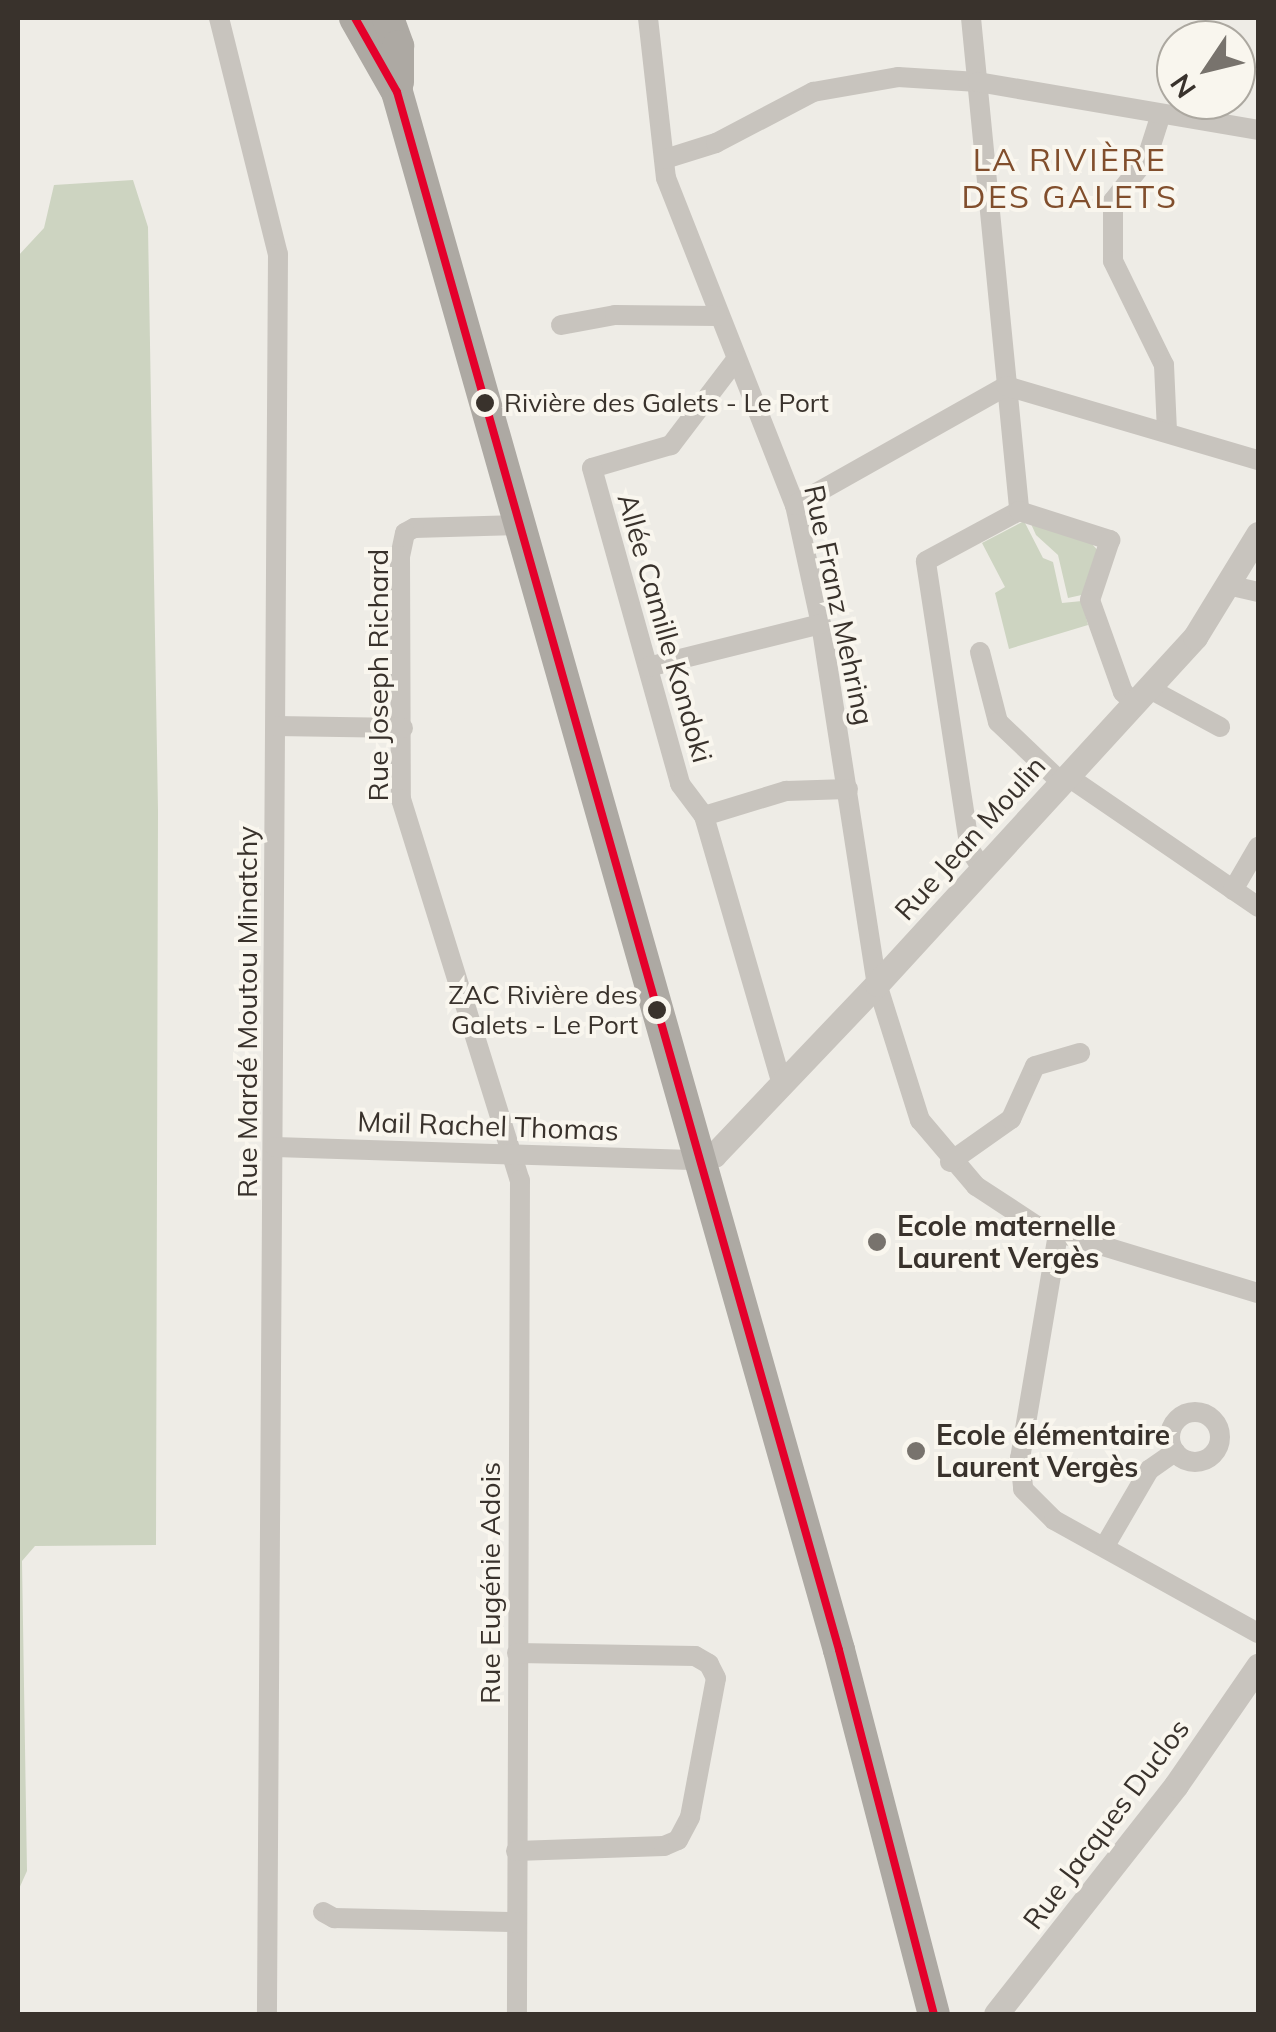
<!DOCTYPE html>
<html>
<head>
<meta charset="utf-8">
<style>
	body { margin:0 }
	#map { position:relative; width:1276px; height:2032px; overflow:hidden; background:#eeece6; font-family:Mulish,sans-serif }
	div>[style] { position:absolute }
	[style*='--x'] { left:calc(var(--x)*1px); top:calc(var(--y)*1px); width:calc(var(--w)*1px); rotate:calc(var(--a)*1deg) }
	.green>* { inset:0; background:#cdd4c1 }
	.minor>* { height:20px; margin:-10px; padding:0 10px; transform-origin:10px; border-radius:10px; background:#c8c4be }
	.minor>.ring { margin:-10px; padding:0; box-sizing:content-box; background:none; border:20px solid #c8c4be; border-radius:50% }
	.tertiary>* { height:25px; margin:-12.5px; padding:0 12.5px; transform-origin:12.5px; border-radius:12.5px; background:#c8c4be }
	.primary>* { height:32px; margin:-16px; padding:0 16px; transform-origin:16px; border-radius:16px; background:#ada9a3 }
	.bus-1>* { height:8px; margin:-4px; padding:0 4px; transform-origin:4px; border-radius:4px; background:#e4002b }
	.dots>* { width:28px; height:28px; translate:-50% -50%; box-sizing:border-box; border:5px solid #f9f6ee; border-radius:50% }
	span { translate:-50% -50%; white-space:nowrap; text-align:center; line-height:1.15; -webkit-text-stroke:8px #f9f6ee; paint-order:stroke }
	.bus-label { font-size:26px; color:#39322c }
	.left { translate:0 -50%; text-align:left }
	.right { translate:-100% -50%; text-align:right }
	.street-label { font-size:28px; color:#39322c }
	.poi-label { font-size:28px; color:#39322c; font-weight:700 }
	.quarter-label { font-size:32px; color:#814e2c; letter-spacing:2.5px }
	.frame { position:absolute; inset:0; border:20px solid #39322c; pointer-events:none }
	.north { position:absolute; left:1156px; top:20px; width:100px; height:100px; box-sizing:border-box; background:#f9f6ee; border:2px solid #aca8a0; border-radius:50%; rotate:235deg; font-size:28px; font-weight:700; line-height:40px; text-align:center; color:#39322c }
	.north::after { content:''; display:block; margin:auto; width:35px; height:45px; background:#78736d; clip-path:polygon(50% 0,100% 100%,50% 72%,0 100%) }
</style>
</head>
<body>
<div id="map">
	<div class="green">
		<div style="clip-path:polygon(133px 180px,148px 227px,158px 810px,156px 1545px,35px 1546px,22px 1561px,27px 1871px,18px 1891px,18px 256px,44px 228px,54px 185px)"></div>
		<div style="clip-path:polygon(1027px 515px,1084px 535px,1101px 554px,1086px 594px,1068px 598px,1058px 555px,1036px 535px)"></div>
		<div style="clip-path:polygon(1024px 521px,1043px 558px,1053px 562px,1062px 603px,1082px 601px,1088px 625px,1009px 649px,995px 593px,1005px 587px,982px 543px)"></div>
	</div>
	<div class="minor">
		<div style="--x:219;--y:18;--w:243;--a:76"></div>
		<div style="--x:278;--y:254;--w:1760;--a:90.36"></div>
		<div style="--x:648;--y:18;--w:161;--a:83.6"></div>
		<div style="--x:666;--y:178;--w:352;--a:68.5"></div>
		<div style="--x:795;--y:505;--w:122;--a:77.7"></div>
		<div style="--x:821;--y:624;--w:364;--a:81.2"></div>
		<div style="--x:877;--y:984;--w:143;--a:72.5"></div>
		<div style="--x:920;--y:1120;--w:87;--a:49.7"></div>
		<div style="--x:976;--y:1186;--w:73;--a:33.3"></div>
		<div style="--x:1037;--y:1226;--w:231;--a:16.9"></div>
		<div style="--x:971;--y:18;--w:495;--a:84.4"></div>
		<div style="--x:1161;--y:114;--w:46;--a:107.7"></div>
		<div style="--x:1147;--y:158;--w:55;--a:128.3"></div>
		<div style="--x:1113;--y:201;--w:60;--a:90"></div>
		<div style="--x:1113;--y:261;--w:116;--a:63.9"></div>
		<div style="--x:1164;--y:365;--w:67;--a:87.4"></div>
		<div style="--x:665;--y:159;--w:53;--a:-17.4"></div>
		<div style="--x:716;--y:143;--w:110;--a:-27.7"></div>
		<div style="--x:813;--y:92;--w:86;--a:-10"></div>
		<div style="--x:898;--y:77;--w:80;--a:3.6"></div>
		<div style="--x:978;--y:82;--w:284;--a:9.7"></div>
		<div style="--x:561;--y:325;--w:55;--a:-10.5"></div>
		<div style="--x:615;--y:315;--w:102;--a:0.6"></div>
		<div style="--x:735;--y:361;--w:106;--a:127.3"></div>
		<div style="--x:671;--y:445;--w:82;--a:163.8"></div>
		<div style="--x:592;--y:468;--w:328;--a:74.4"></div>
		<div style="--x:680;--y:784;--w:40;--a:53"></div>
		<div style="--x:704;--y:816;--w:279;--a:73.8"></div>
		<div style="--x:795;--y:505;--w:242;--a:-29.4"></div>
		<div style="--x:1006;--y:386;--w:263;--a:16.4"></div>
		<div style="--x:517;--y:525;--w:103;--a:178.3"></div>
		<div style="--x:414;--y:528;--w:10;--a:151"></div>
		<div style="--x:405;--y:533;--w:24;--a:102"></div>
		<div style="--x:400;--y:556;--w:243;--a:89.8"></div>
		<div style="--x:401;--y:799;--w:399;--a:72.7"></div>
		<div style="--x:520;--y:1180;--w:834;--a:90.21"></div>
		<div style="--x:1232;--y:586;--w:27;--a:13"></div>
		<div style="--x:980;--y:652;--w:72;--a:75.6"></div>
		<div style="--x:998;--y:722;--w:87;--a:43.6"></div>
		<div style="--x:648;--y:667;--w:178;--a:-14"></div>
		<div style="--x:1148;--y:688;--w:82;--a:28.4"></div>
		<div style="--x:276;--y:726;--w:127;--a:0.9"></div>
		<div style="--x:1067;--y:776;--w:232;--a:34.4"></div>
		<div style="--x:704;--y:816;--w:86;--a:-17"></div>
		<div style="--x:786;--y:791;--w:62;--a:-1.8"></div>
		<div style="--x:983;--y:870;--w:24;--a:-123"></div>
		<div style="--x:970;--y:850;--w:292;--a:-98.7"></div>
		<div style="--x:926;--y:561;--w:106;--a:-28.3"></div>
		<div style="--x:1019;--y:511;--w:96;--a:17.7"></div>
		<div style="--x:1110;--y:540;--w:63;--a:108.4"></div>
		<div style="--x:1090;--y:600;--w:98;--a:70.3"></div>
		<div style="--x:1123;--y:692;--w:16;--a:45"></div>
		<div style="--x:1233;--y:890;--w:50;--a:-59.8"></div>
		<div style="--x:275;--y:1147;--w:425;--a:1.8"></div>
		<div style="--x:950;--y:1162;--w:75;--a:-35.2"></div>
		<div style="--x:1011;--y:1119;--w:58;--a:-65.6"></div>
		<div style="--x:1035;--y:1066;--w:47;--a:-16.1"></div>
		<div style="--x:1058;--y:1234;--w:227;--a:99.6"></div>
		<div style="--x:1020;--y:1458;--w:31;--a:84"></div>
		<div style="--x:1023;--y:1489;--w:44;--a:45"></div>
		<div style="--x:1054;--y:1520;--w:233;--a:29"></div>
		<div class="ring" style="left:1170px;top:1412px;width:30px;height:30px"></div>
		<div style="--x:1106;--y:1544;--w:86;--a:-59.8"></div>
		<div style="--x:1149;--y:1470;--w:32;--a:-35"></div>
		<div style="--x:516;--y:1851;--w:148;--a:-1.9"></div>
		<div style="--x:664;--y:1846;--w:15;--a:-23"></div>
		<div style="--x:678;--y:1840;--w:26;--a:-62"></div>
		<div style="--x:690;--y:1817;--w:141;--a:-79.4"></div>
		<div style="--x:716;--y:1678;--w:16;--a:-117"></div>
		<div style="--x:709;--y:1664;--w:16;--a:-150"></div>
		<div style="--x:695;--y:1656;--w:178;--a:-179"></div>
		<div style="--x:323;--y:1912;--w:13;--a:29"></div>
		<div style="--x:334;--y:1918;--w:183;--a:1.3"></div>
	</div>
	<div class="tertiary">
		<div style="--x:700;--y:1160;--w:15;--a:-20"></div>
		<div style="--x:714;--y:1155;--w:236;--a:-46.4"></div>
		<div style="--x:877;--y:984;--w:471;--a:-47.5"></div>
		<div style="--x:1195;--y:637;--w:121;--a:-58.5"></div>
		<div style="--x:996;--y:2014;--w:291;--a:-51.8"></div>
		<div style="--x:1176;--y:1785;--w:145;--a:-55.4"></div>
	</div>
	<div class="primary">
		<div style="--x:355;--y:18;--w:85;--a:60.4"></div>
		<div style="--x:397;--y:92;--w:1619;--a:74.16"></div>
		<div style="--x:839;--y:1650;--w:376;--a:75.4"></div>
		<div style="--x:388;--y:18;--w:30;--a:70"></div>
		<div style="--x:398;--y:46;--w:36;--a:90"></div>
	</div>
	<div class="bus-1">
		<div style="--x:355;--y:18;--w:85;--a:60.4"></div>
		<div style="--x:397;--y:92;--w:1619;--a:74.16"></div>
		<div style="--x:839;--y:1650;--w:376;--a:75.4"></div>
	</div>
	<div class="dots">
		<div style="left:485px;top:403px;background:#39322c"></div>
		<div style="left:657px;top:1010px;background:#39322c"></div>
		<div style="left:877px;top:1242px;background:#78736d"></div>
		<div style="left:916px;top:1451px;background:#78736d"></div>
	</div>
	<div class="bus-label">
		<span class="left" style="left:504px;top:403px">Rivière des Galets - Le Port</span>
		<span class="right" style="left:638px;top:1010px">ZAC Rivière des<br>Galets - Le Port</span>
	</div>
	<div class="street-label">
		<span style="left:839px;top:605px;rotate:78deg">Rue Franz Mehring</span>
		<span style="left:665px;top:628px;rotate:74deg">Allée Camille Kondoki</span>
		<span style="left:378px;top:675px;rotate:-90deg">Rue Joseph Richard</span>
		<span style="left:970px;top:838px;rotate:-48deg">Rue Jean Moulin</span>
		<span style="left:247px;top:1012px;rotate:-90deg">Rue Mardé Moutou Minatchy</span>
		<span style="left:488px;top:1126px;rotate:2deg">Mail Rachel Thomas</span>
		<span style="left:490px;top:1583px;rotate:-90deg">Rue Eugénie Adois</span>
		<span style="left:1106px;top:1824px;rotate:-53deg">Rue Jacques Duclos</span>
	</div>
	<div class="poi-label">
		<span class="left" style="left:897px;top:1242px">Ecole maternelle<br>Laurent Vergès</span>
		<span class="left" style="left:936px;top:1451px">Ecole élémentaire<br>Laurent Vergès</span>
	</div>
	<div class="quarter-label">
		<span style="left:1070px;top:178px">LA RIVIÈRE<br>DES GALETS</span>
	</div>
	<div class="frame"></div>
	<div class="north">N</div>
</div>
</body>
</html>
